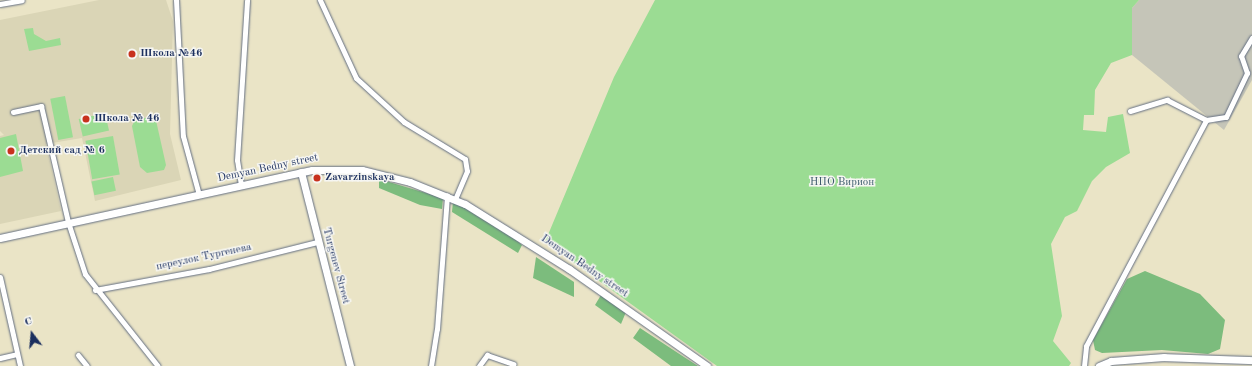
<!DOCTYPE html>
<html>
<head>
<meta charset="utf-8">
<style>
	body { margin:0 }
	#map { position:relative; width:1252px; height:366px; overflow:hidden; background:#eae4c6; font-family:"Old Standard TT",serif }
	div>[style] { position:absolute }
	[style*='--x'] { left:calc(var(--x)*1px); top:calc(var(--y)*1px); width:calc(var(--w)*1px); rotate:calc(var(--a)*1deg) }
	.built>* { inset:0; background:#dad5b6 }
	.industrial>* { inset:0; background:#c5c5b8 }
	.green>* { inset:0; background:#9bdc93; transform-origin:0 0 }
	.forest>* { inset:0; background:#7cbc7d }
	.roads { filter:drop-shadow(0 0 1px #636e82) drop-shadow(0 0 1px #636e82) }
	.street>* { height:5px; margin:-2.5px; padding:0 2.5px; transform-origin:2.5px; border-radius:2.5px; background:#fff }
	.secondary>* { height:7px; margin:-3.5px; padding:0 3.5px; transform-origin:3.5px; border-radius:3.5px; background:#fff }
	.dots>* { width:11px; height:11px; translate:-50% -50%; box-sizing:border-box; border:2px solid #f6f6f2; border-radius:50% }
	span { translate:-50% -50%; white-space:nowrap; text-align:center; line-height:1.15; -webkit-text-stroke:3px #f6f6f2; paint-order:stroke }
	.poi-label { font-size:11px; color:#1b2f5e; font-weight:700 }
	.left { translate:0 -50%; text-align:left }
	.street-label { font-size:11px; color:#1b2f5e }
	.park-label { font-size:11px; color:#3b5a6b }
	.north { position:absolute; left:12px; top:314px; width:40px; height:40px; -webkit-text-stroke:3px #f6f6f2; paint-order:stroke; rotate:344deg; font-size:11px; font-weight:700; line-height:16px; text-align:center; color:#1b2f5e }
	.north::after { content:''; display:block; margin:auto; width:14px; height:18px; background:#1b2f5e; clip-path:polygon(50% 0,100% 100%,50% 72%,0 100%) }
</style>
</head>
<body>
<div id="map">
	<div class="built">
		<div style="clip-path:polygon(99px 0,166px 0,173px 21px,170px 134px,181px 180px,95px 201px,82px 138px,46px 144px,61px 211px,0 224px,0 136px,4px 135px,0 131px,0 20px)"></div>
	</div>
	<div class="industrial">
		<div style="clip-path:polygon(1139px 0,1252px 0,1252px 80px,1224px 130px,1132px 55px,1132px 8px)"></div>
	</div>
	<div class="green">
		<div style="clip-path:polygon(655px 0,1139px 0,1132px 8px,1132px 55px,1111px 63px,1095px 90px,1094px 115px,1084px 115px,1083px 130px,1106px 132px,1108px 117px,1123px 114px,1130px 153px,1106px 167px,1092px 181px,1077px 211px,1065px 217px,1051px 244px,1062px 316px,1053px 341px,1071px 363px,1069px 366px,717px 366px,545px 242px,614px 77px)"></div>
		<div style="clip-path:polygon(33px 28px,34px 34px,46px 41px,60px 38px,61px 45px,29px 51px,24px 29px)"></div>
		<div style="left:65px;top:96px;width:42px;height:15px;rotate:79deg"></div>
		<div style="left:105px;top:113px;width:18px;height:27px;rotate:77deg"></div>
		<div style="clip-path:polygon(155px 116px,166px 165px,164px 170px,147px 173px,140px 167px,132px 126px,135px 120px)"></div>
		<div style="clip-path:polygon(16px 134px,23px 171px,0 177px,0 138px)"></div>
		<div style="left:113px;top:136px;width:39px;height:28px;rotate:80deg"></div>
		<div style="left:113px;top:177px;width:14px;height:22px;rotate:78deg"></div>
	</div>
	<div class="forest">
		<div style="clip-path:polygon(379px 179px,443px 198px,442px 209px,420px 205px,379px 188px)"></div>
		<div style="clip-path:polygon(453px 201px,507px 232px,522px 245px,518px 253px,452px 212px)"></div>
		<div style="clip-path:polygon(536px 257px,574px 282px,574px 297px,533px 278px)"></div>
		<div style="clip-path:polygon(1145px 271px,1200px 294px,1225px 320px,1220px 349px,1208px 354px,1162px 350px,1102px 353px,1095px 350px,1093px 340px,1127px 279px)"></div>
		<div style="clip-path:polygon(601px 295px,626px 312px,621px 324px,595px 305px)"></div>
		<div style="clip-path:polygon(640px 328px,684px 357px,698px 366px,671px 366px,633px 338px)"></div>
	</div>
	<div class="roads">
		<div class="street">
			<div style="--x:176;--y:0;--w:136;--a:87.1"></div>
			<div style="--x:183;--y:136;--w:61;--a:74.8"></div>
			<div style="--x:320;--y:0;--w:86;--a:65.2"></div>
			<div style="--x:356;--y:78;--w:65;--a:42.5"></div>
			<div style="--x:404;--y:122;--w:71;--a:31.2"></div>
			<div style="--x:465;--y:159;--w:12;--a:81"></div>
			<div style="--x:467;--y:171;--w:30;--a:113"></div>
			<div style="--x:0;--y:4;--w:22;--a:-10"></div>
			<div style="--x:1130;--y:111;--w:39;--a:-17"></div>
			<div style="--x:1167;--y:100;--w:44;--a:27.1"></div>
			<div style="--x:1206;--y:120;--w:20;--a:-9"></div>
			<div style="--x:1226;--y:117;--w:49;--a:-64.5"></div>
			<div style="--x:1247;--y:73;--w:18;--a:-109"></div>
			<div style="--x:1241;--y:56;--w:21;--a:-59"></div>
			<div style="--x:13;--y:112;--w:29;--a:-12"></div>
			<div style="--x:41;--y:106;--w:119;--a:76.9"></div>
			<div style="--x:68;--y:222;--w:55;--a:71.9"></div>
			<div style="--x:85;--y:274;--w:117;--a:51.6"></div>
			<div style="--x:241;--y:185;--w:25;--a:-99"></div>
			<div style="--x:237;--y:160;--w:160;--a:-86.4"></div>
			<div style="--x:0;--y:277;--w:91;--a:77.3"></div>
			<div style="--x:95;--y:290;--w:116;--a:-10.4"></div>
			<div style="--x:209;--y:269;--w:111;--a:-14"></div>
			<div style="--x:78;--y:355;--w:14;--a:51"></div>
			<div style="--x:0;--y:358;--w:17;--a:-13"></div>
			<div style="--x:431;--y:366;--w:37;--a:-81"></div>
			<div style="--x:437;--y:329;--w:134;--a:-85.7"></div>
			<div style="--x:479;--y:366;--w:14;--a:-54"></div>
			<div style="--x:487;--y:355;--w:28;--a:19"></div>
			<div style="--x:1084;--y:366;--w:20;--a:-84"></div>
			<div style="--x:1086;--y:346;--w:256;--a:-62"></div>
		</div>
		<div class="secondary">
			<div style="--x:301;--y:172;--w:200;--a:75.8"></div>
			<div style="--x:0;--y:238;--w:319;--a:-12.3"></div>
			<div style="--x:312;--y:170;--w:50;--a:0"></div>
			<div style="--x:362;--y:170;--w:49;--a:14"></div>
			<div style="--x:410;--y:182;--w:59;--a:21.8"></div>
			<div style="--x:465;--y:204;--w:123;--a:32"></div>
			<div style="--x:569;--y:269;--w:169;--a:35.1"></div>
			<div style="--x:1099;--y:366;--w:13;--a:-23"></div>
			<div style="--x:1111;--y:361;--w:53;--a:-4.3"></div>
			<div style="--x:1164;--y:357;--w:88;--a:2"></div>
		</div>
	</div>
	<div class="dots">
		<div style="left:132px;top:54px;background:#c8321e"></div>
		<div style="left:86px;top:119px;background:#c8321e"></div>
		<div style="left:11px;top:151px;background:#c8321e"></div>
		<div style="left:317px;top:178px;background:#c8321e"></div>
	</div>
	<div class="poi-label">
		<span class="left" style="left:140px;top:54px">Школа №46</span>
		<span class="left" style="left:94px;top:119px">Школа № 46</span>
		<span class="left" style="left:19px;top:151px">Детский сад № 6</span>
		<span class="left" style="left:325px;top:178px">Zavarzinskaya</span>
	</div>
	<div class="street-label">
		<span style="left:268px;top:169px;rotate:-12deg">Demyan Bedny street</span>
		<span style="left:204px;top:258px;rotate:-12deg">переулок Тургенева</span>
		<span style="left:335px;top:266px;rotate:75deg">Turgenev Street</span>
		<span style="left:584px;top:267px;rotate:34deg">Demyan Bedny street</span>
	</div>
	<div class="park-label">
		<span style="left:842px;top:183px">НПО Вирион</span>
	</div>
	<div class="north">С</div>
</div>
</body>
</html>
